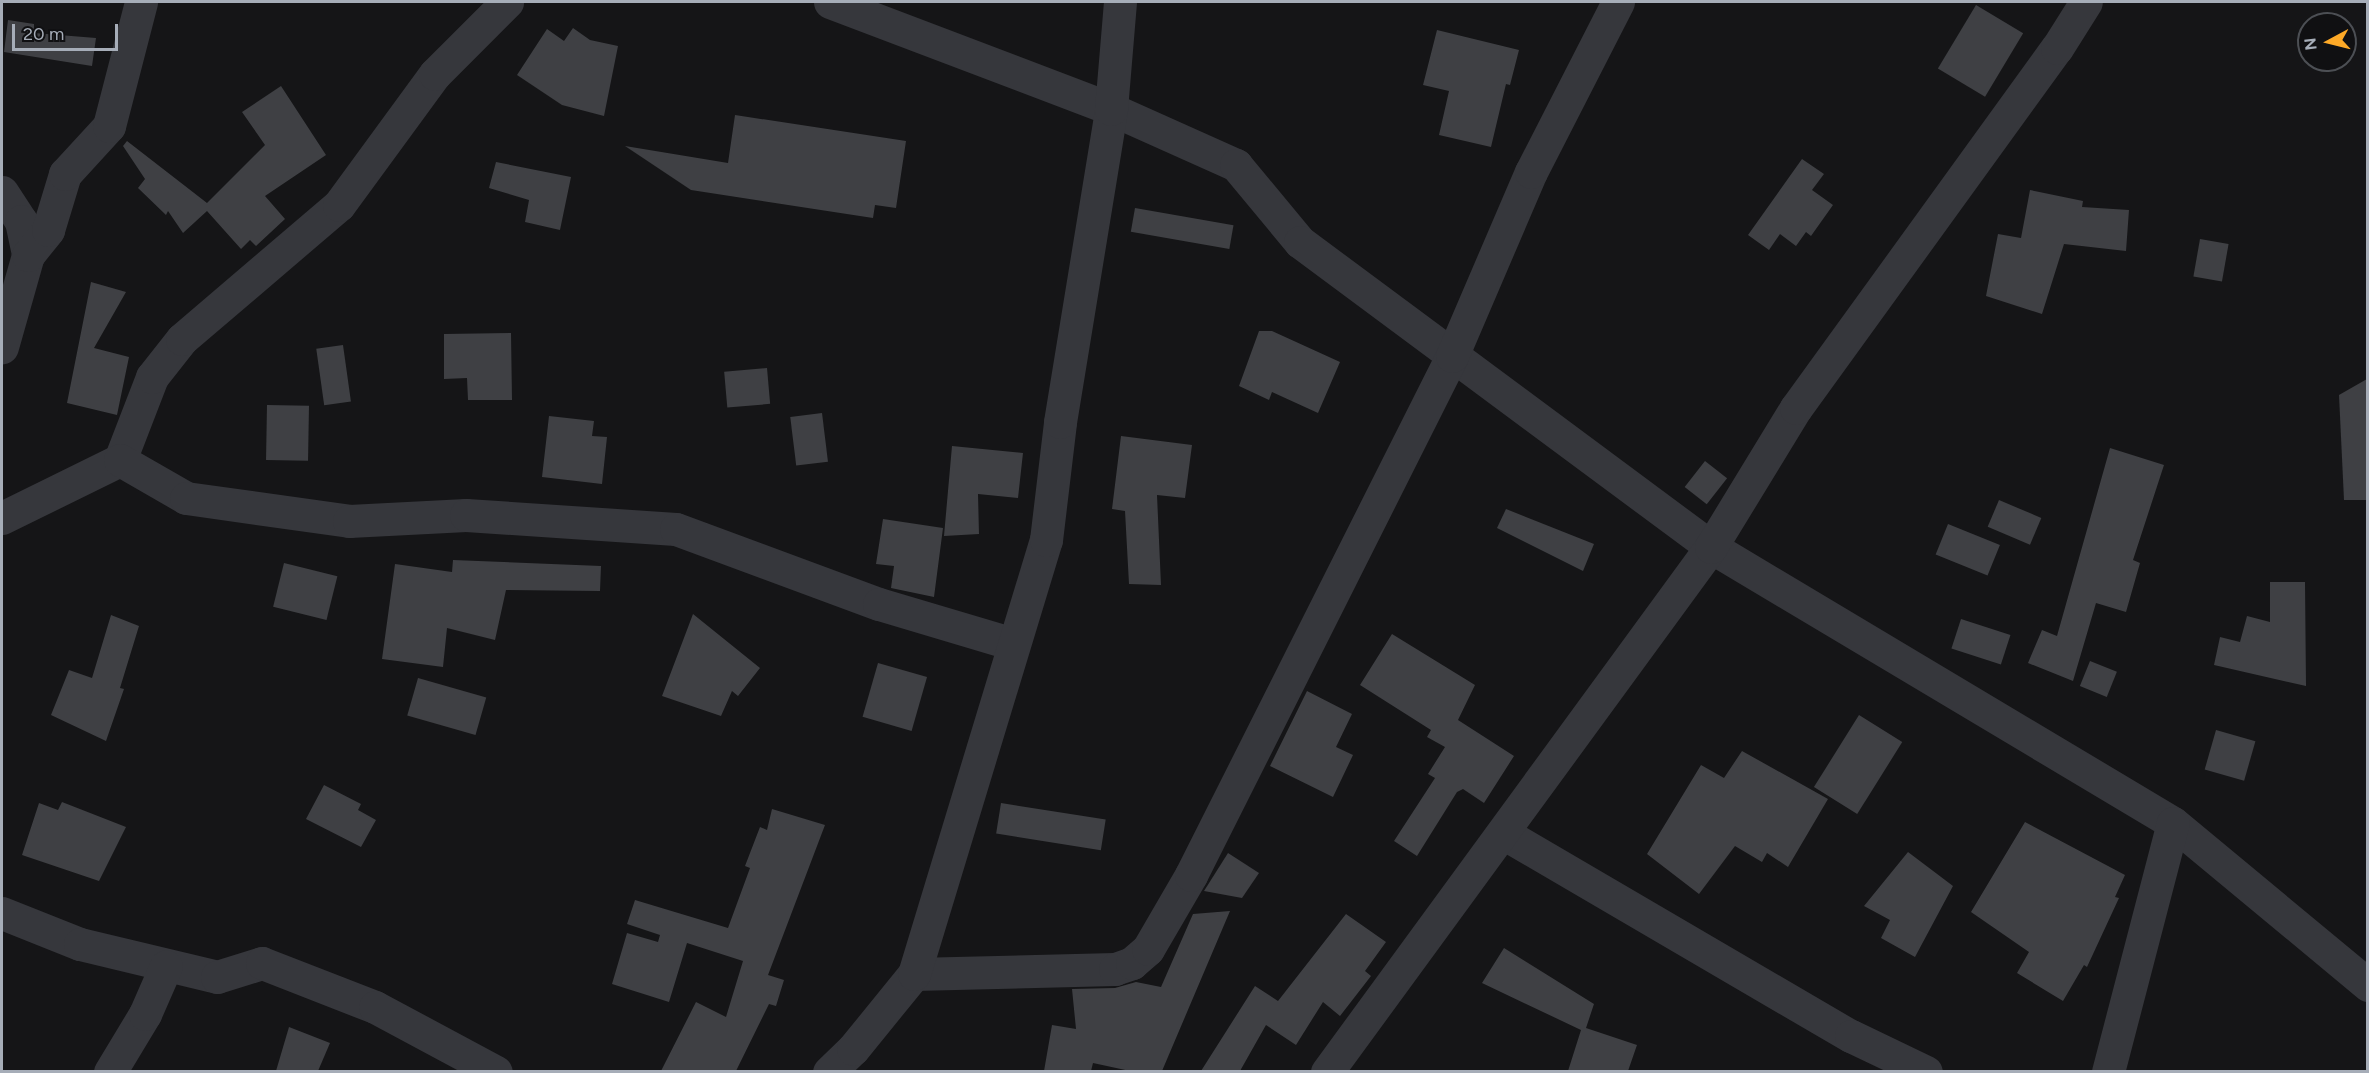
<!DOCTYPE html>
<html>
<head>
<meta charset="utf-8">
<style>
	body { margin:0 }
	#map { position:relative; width:2369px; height:1073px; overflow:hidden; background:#151517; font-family:Figtree,sans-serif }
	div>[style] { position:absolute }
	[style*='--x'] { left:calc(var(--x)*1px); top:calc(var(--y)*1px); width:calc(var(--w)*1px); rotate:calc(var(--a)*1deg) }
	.building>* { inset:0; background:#3f4044; transform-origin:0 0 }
	.minor>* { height:33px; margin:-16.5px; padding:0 16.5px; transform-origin:16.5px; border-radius:16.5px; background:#36373c }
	span { translate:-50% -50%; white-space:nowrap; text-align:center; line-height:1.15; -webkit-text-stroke:6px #101012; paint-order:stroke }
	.frame { position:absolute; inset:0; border:3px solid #a6adb8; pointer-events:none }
	.north { position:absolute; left:2297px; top:12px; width:60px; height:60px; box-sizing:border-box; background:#101012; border:2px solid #4c4f54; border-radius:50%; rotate:263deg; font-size:16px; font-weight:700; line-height:24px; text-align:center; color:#a6adb8 }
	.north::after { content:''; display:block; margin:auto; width:21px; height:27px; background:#fda927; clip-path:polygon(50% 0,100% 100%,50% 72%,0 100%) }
	.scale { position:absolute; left:12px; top:24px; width:106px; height:27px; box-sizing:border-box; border:3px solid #a6adb8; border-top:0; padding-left:8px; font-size:18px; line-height:21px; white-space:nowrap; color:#a6adb8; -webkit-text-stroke:4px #101012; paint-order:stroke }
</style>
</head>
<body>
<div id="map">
	<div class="building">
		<div style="left:1976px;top:5px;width:55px;height:74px;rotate:31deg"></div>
		<div style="clip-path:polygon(8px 20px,34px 24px,34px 33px,96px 38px,92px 66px,4px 52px)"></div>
		<div style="clip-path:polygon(573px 28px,590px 40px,618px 46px,604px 116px,562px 105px,517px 75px,547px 29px,564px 41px)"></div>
		<div style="clip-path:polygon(1437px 30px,1519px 50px,1510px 85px,1506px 84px,1491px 147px,1439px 135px,1449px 91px,1423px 85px)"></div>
		<div style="clip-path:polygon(281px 86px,326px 155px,265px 196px,285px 219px,256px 246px,250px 240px,241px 249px,207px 211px,183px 233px,168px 211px,166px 215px,138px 188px,145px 179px,123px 146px,127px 141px,207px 203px,265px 145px,242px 112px)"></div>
		<div style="clip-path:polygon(735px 115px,906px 141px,896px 208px,875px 205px,873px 218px,691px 190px,625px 146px,728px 163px)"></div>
		<div style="clip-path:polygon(1802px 159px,1824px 174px,1812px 190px,1833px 205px,1811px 236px,1806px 232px,1796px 246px,1780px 234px,1769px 250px,1748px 235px)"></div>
		<div style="clip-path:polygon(496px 162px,571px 177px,560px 230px,525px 222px,529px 200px,489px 188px)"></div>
		<div style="clip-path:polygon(2030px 190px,2083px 201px,2082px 207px,2129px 210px,2126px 251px,2064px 244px,2042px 314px,1986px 296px,1998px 234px,2021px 238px)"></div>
		<div style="left:1135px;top:208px;width:100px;height:24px;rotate:10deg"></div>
		<div style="left:2200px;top:239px;width:29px;height:38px;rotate:10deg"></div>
		<div style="clip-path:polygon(91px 282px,126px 292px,94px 348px,129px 357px,117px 415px,67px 403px)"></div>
		<div style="clip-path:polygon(1259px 331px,1272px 331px,1340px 362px,1318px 413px,1272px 392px,1269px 400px,1239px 386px)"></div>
		<div style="clip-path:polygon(511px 333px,512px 400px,468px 400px,467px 378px,444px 379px,444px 334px)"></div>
		<div style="left:343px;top:345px;width:57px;height:27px;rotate:82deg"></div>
		<div style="left:767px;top:368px;width:36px;height:43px;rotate:85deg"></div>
		<div style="clip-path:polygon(2367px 379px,2367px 500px,2344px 500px,2339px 395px)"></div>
		<div style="left:267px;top:405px;width:42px;height:55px;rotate:1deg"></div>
		<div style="left:822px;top:413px;width:49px;height:32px;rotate:83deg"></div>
		<div style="clip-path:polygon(549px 416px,594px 421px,592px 436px,607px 437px,602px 484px,542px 477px)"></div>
		<div style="clip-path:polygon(1121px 436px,1192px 445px,1185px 498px,1157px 495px,1161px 585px,1129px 584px,1125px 511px,1112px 509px)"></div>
		<div style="clip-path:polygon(952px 446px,1023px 453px,1018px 498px,978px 494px,979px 534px,944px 536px)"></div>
		<div style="clip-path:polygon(2110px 448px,2164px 465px,2133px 560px,2140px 563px,2126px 612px,2096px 603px,2073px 681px,2028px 663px,2042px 630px,2057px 636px)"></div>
		<div style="left:1705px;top:461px;width:28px;height:33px;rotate:38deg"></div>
		<div style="left:1999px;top:500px;width:46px;height:29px;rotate:23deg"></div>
		<div style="clip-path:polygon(1506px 509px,1594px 544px,1583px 571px,1497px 528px)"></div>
		<div style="clip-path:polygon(883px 519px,943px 528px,934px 597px,891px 588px,894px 566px,876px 564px)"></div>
		<div style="left:1948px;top:524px;width:56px;height:33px;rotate:22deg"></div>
		<div style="clip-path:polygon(453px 560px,601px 566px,600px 591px,506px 590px,495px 640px,447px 628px,443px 667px,382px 659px,395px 564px,452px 572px)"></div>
		<div style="left:284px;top:563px;width:55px;height:45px;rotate:14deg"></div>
		<div style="clip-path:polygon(2270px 582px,2305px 582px,2306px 686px,2214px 665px,2220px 637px,2240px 642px,2247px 616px,2270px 622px)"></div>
		<div style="clip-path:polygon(693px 614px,760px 668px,738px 696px,732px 691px,721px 716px,662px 696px)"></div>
		<div style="clip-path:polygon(111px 615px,139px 626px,120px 688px,124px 689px,106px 741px,51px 715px,69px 670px,92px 678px)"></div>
		<div style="left:1961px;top:619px;width:52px;height:31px;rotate:18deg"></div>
		<div style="clip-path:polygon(1392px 634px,1475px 685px,1458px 720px,1514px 756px,1484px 803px,1463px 789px,1457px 792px,1417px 856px,1394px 841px,1435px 778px,1428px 774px,1445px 747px,1427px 737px,1431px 730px,1360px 685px)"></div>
		<div style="left:2090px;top:661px;width:29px;height:27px;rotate:22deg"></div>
		<div style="left:878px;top:663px;width:51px;height:56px;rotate:16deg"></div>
		<div style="left:418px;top:678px;width:71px;height:39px;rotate:16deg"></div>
		<div style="clip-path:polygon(1307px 691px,1352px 714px,1336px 747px,1353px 755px,1333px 797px,1270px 766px)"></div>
		<div style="left:1859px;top:715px;width:51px;height:85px;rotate:32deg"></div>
		<div style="left:2216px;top:730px;width:41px;height:41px;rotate:16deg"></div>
		<div style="clip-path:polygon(1742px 751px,1828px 799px,1788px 867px,1767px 853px,1762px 862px,1735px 846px,1699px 894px,1647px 854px,1701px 765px,1724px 778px)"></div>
		<div style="clip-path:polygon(324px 785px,361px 804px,358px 810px,376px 820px,361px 847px,306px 819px)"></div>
		<div style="clip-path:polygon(62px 802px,126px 827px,99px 881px,22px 855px,39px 803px,58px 810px)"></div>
		<div style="left:1001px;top:803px;width:106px;height:31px;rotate:9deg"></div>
		<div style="clip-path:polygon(772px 809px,825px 825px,768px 975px,784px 980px,776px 1006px,769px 1004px,736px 1071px,661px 1071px,696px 1002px,726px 1017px,743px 961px,687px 943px,669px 1002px,612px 984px,627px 933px,658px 942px,660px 935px,627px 924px,635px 900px,728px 928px,750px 868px,745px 866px,760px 827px,767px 830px)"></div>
		<div style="clip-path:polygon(2025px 822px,2125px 875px,2115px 897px,2119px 898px,2087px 967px,2084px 965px,2063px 1001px,2017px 973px,2029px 952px,1971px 912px)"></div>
		<div style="clip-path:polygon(1908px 852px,1953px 886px,1915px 957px,1881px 938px,1890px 920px,1864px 906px)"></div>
		<div style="clip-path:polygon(1228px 853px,1259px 873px,1242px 898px,1204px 891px)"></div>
		<div style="clip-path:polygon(1230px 911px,1162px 1071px,1130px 1071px,1093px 1063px,1091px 1071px,1044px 1071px,1052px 1025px,1076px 1029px,1072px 989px,1115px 988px,1136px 982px,1161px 987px,1193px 914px)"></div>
		<div style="clip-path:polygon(1346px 914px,1386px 942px,1365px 971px,1371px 976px,1340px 1016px,1323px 1002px,1296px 1045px,1266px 1025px,1240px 1071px,1201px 1071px,1255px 986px,1278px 1001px)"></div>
		<div style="clip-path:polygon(1504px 948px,1594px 1004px,1586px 1028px,1637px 1045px,1628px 1071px,1568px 1071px,1581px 1030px,1482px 983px)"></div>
		<div style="clip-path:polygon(289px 1027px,330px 1043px,318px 1071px,276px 1071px)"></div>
	</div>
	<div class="minor">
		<div style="--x:830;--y:2;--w:301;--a:20.8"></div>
		<div style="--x:1111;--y:109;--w:137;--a:24.1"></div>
		<div style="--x:1236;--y:165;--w:100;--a:50.3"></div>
		<div style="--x:1300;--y:242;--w:512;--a:36.58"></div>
		<div style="--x:1711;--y:547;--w:538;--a:30.85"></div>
		<div style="--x:2173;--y:823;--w:254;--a:39.7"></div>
		<div style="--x:2;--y:192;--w:35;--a:57"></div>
		<div style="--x:21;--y:221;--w:35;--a:78"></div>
		<div style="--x:28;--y:255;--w:96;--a:105.8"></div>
		<div style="--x:28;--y:255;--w:32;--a:-51"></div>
		<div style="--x:48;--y:230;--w:59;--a:-73.1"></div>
		<div style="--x:65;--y:174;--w:65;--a:-47.5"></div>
		<div style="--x:109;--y:126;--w:128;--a:-75.5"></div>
		<div style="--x:120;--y:460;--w:89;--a:-68.9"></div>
		<div style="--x:152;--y:377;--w:48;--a:-51.7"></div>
		<div style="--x:182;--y:339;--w:206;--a:-40.5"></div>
		<div style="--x:339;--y:205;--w:162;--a:-53.8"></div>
		<div style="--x:435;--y:74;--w:102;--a:-45"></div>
		<div style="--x:2;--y:518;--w:131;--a:-26.2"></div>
		<div style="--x:120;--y:460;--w:76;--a:29.9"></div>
		<div style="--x:186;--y:498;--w:165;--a:8"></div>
		<div style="--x:349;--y:521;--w:117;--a:-2.9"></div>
		<div style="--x:466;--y:515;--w:210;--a:3.8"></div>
		<div style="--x:676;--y:529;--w:216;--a:20.3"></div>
		<div style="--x:879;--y:604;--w:140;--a:16.6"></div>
		<div style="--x:1503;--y:833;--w:403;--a:30.3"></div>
		<div style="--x:1851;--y:1036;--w:83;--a:25.6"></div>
		<div style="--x:2;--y:913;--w:84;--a:21.7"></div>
		<div style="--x:80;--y:944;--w:141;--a:13.5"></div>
		<div style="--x:217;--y:977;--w:47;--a:-17.3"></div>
		<div style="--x:262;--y:963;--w:121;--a:21.3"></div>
		<div style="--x:375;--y:1007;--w:137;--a:28.2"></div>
		<div style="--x:914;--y:974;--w:201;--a:-1.4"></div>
		<div style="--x:1115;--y:969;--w:18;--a:-19"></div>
		<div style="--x:1132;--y:963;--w:21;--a:-41"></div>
		<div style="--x:1148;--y:949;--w:86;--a:-59.8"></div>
		<div style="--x:1191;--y:875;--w:581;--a:-63.3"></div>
		<div style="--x:1452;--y:356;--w:200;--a:-66.8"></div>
		<div style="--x:1531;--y:172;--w:191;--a:-62.9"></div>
		<div style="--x:110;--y:1072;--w:68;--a:-58.9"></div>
		<div style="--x:145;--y:1014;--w:52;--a:-66.4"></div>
		<div style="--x:829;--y:1072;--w:33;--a:-44"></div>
		<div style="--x:853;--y:1049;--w:97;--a:-50.9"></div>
		<div style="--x:914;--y:974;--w:454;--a:-73.1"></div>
		<div style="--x:1046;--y:540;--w:119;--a:-83.2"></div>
		<div style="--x:1060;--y:422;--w:317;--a:-80.7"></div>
		<div style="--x:1111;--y:109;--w:107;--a:-85.2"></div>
		<div style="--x:1327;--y:1072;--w:650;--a:-53.82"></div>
		<div style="--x:1711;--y:547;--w:163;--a:-58.6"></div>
		<div style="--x:1796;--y:408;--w:445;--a:-54.1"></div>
		<div style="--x:2057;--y:48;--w:54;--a:-57.8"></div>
		<div style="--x:2108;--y:1072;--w:257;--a:-75.4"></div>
	</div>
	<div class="frame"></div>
	<div class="north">N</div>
	<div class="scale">20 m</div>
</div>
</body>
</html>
